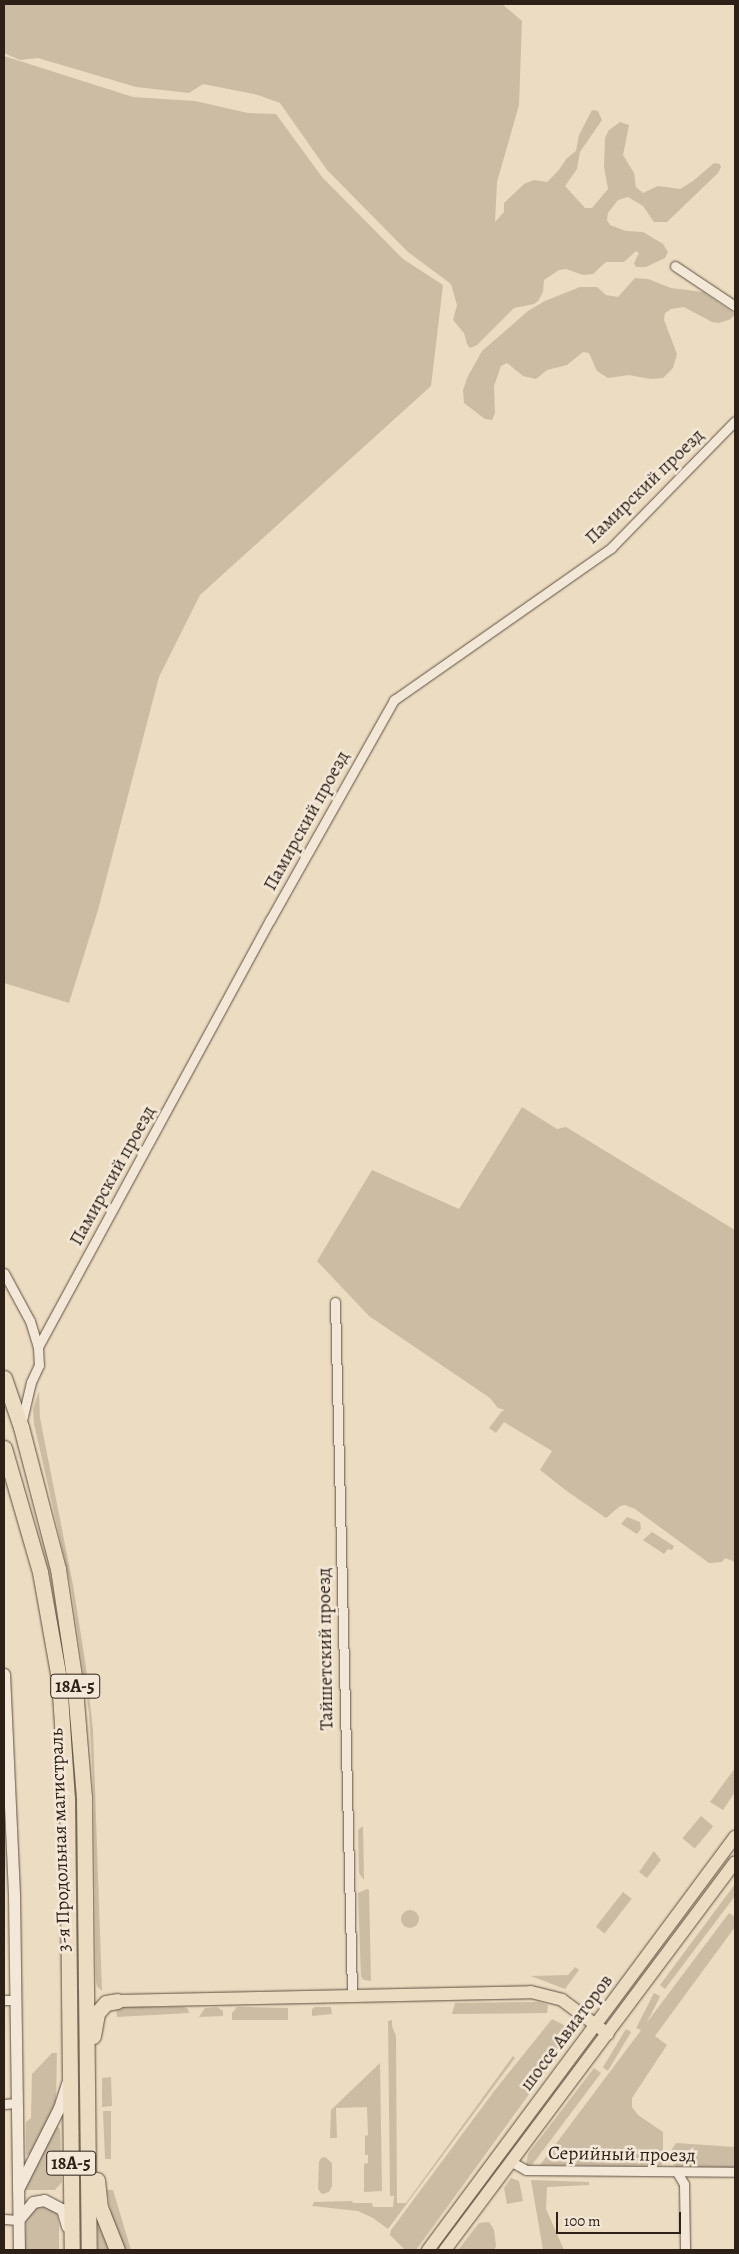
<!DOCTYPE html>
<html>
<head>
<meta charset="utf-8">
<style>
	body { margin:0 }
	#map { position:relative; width:739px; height:2254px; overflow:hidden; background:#ecdcc1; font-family:Alegreya,serif }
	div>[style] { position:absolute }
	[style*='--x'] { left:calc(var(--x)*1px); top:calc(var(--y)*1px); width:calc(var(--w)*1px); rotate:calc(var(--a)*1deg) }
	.green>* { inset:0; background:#ccbca4; transform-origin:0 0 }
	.round { border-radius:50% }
	.roads { filter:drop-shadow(0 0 1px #5d4f42) drop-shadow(0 0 1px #5d4f42) }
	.street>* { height:9px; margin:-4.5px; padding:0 4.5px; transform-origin:4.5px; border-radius:4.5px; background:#f3e8d7 }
	.secondary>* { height:11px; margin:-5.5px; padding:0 5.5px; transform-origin:5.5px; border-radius:5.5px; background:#f3e8d7 }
	.primary>* { height:12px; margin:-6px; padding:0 6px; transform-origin:6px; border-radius:6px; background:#ecdcc1 }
	.highway>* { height:15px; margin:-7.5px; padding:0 7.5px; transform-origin:7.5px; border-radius:7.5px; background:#ecdcc1 }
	span { translate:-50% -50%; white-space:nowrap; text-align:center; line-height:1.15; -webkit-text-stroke:5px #f3e8d7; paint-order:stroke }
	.shield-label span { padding:1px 4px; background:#f3e8d7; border:1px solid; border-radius:4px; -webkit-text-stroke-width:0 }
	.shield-label { font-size:18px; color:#2d2017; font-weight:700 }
	.street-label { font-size:19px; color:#2d2017 }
	.frame { position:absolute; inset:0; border:5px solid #2d2017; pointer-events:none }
	.scale { position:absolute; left:556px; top:2212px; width:125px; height:22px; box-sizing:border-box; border:2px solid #2d2017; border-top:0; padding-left:6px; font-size:15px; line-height:18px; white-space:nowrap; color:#2d2017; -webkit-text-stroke:4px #f3e8d7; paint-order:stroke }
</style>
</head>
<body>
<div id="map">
	<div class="green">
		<div style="clip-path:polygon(4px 4px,502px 4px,522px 21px,519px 105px,497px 182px,495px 222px,504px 212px,504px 203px,524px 184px,534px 180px,547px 182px,558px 171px,567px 158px,576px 151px,579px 135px,592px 110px,598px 111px,602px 120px,580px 152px,577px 169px,565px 186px,585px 208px,592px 208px,608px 189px,604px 167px,605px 138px,609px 130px,620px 122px,629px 125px,623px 155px,634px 173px,636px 187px,643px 193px,658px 186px,680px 189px,693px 181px,714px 163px,720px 164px,721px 167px,718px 173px,667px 222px,654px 222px,643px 206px,628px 197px,618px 200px,608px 213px,607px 220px,610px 225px,626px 231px,643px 232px,663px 244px,668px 252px,665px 258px,646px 267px,636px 267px,634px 263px,639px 253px,636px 251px,624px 262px,606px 262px,593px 274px,583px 275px,566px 269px,559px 270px,544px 280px,543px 292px,538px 301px,534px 304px,514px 308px,477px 345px,470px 348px,467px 344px,464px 333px,453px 320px,457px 305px,451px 284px,408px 252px,327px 170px,280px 103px,258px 95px,203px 84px,189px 93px,136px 87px,38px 58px,20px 60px,4px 53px)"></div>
		<div style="clip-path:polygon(4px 56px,133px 97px,195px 101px,248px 113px,276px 114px,322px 177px,403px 259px,443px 285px,431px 386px,200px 595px,159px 677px,98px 910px,69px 1003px,4px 983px)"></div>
		<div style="clip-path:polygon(635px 278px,648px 279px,671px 288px,703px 292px,735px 314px,731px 319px,719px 323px,712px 322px,684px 307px,671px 309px,665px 313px,664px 320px,677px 354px,673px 368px,663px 378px,650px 379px,629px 375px,608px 378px,597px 371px,589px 353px,583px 352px,567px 365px,547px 370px,536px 379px,523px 376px,507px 363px,501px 366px,494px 386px,495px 413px,492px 420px,485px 419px,464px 403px,463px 390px,467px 378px,482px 351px,528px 311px,545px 301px,580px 287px,597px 287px,606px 295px,618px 297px)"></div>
		<div style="clip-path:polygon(522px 1107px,557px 1129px,566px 1127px,735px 1230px,735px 1562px,725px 1558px,722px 1562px,709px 1563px,635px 1509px,625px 1505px,620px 1506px,606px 1518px,568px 1492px,540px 1470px,552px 1451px,504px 1422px,496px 1433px,489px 1428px,502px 1411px,505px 1410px,498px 1408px,490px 1398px,369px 1316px,317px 1261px,372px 1170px,459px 1209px)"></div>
		<div style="clip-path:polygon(39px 1391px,40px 1418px,73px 1585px,86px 1667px,93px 1730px,102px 1991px,97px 1986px,96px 1981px,94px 1802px,89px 1713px,71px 1587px,34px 1424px,33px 1409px)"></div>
		<div style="clip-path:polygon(627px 1517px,640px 1522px,641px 1529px,637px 1534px,621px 1524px)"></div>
		<div style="clip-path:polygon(652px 1532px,674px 1546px,672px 1550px,668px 1549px,664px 1554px,643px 1540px)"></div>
		<div style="clip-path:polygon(735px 1768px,735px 1792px,723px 1810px,710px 1802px)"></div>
		<div style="left:701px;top:1816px;width:16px;height:29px;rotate:40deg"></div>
		<div style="clip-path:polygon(363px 1826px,364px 1880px,359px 1873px,358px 1830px)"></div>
		<div style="clip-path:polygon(654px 1851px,661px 1860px,647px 1878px,639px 1872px)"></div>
		<div style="clip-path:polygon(735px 1884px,735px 1896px,665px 1989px,660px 1985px)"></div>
		<div style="clip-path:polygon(367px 1889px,369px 1890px,371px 1981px,364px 1980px,361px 1977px,358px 1893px)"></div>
		<div style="left:623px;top:1892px;width:11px;height:44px;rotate:38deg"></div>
		<div class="round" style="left:401px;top:1910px;width:18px;height:18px"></div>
		<div style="clip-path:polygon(729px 1913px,735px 1917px,735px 1927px,655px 2036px,667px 2045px,632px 2098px,632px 2107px,638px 2115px,663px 2132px,663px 2162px,661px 2166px,540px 2165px)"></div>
		<div style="clip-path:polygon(575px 1967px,579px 1970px,565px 1989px,531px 1976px,568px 1975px)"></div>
		<div style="left:654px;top:1993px;width:7px;height:39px;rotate:27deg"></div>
		<div style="clip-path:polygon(539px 2002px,548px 2005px,547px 2013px,452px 2014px,455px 2003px)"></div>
		<div style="clip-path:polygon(116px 2007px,184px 2007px,188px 2009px,189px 2013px,117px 2017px)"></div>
		<div style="clip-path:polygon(217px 2007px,223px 2011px,223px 2016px,199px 2017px,205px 2008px)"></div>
		<div style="clip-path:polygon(237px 2007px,288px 2008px,288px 2020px,232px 2020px,232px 2013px)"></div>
		<div style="clip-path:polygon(315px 2007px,331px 2007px,332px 2014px,312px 2016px,312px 2009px)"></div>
		<div style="clip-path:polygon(552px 2019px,568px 2027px,570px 2031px,567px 2042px,416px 2250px,405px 2250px,390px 2235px,391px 2230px,495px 2090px)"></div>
		<div style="clip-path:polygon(392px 2020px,392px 2026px,396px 2036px,397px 2203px,406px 2203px,513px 2056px,515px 2058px,388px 2229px,373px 2218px,358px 2211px,312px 2206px,314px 2202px,352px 2201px,353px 2203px,372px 2203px,373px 2207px,393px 2207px,394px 2196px,390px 2196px,388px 2021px)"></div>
		<div style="left:626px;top:2029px;width:6px;height:45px;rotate:31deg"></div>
		<div style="clip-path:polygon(52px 2053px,57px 2053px,56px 2103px,31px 2153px,27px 2155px,26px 2154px,26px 2122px,31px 2118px,32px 2074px)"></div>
		<div style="clip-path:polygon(380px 2063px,382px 2191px,364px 2192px,364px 2164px,368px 2163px,368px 2155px,365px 2155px,365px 2136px,368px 2135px,367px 2107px,336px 2108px,337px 2138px,330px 2138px,331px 2110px)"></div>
		<div style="clip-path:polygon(594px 2068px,601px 2073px,532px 2165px,526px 2166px,528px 2154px)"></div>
		<div style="clip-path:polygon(111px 2077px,112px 2106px,102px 2107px,102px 2078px)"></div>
		<div style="clip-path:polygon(103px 2111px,111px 2111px,111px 2159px,105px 2159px)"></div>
		<div style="clip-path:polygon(57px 2126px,60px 2129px,62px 2182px,55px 2190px,26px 2190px,25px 2188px,34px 2166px)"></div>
		<div style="clip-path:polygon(676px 2143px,735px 2147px,735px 2168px,676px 2167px,671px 2162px,672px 2149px)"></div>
		<div style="clip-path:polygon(325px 2157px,332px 2163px,332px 2186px,329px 2192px,322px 2194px,318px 2189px,319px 2162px,321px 2158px)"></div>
		<div style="clip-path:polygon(511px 2178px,519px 2181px,523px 2201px,507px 2204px,504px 2188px)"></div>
		<div style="clip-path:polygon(531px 2180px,589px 2182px,589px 2185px,547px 2187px,546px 2209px,564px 2250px,543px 2250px)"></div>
		<div style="clip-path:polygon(107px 2190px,113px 2190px,131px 2250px,122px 2250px,111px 2214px)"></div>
		<div style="clip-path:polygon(38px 2206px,48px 2207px,56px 2212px,59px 2224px,59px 2250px,25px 2250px,26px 2218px,30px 2210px)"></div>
		<div style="clip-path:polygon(97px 2219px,112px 2250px,98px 2250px)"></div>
		<div style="clip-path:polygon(489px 2222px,494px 2230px,496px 2246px,494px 2250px,458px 2250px,479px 2223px)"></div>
	</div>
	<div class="roads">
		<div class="street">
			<div style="--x:675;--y:266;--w:72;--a:33.7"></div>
			<div style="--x:4;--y:1273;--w:55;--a:61.6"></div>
			<div style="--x:30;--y:1321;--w:27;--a:73"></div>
			<div style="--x:38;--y:1347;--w:18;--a:87"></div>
			<div style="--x:39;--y:1365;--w:19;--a:115"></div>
			<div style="--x:31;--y:1382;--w:44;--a:103.1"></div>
			<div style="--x:335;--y:1302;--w:693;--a:88.59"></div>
			<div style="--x:38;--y:1347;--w:486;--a:-61.5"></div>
			<div style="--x:270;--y:920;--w:253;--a:-60.6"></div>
			<div style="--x:394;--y:700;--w:265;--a:-35"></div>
			<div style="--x:611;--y:548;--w:177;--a:-45.7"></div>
			<div style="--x:4;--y:2000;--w:11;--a:0"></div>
			<div style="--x:4;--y:2104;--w:12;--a:-5"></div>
			<div style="--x:510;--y:2161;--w:18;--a:29"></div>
			<div style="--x:526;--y:2170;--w:209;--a:0.5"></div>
			<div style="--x:677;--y:2172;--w:14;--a:60"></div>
			<div style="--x:684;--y:2184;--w:66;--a:89.1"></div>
			<div style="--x:4;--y:2219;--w:14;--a:4"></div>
		</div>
		<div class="secondary">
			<div style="--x:4;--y:1674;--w:221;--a:87.4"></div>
			<div style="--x:14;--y:1895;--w:355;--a:89.2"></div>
			<div style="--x:18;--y:2189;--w:91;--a:-63.2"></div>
			<div style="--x:59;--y:2108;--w:26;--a:-72"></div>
			<div style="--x:18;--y:2220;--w:23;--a:-50"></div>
			<div style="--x:33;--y:2202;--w:11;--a:-10"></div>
			<div style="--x:44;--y:2200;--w:20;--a:27"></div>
			<div style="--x:62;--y:2209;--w:18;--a:74"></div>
		</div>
		<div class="primary">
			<div style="--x:117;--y:2001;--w:414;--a:-1.2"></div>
			<div style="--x:531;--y:1992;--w:32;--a:14"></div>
			<div style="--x:562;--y:2000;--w:57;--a:36.5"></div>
			<div style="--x:428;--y:2250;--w:515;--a:-53.38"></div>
			<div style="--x:445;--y:2250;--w:484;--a:-53.2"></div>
		</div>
		<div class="highway">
			<div style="--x:4;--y:1378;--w:52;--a:70.9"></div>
			<div style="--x:21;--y:1427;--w:147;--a:75.4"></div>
			<div style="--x:58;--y:1569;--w:108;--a:81.5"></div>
			<div style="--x:74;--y:1676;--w:121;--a:85.3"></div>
			<div style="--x:84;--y:1797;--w:453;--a:89.4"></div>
			<div style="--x:4;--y:1448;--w:129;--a:73.8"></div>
			<div style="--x:40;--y:1572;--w:109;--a:79.9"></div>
			<div style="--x:59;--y:1679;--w:119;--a:86.2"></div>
			<div style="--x:67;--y:1798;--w:452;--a:89.4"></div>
			<div style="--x:93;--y:2036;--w:23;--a:-80"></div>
			<div style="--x:97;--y:2013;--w:13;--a:-48"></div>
			<div style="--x:106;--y:2003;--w:11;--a:-10"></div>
			<div style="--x:97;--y:2180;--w:27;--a:84"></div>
			<div style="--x:100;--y:2207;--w:46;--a:68.4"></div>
		</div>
	</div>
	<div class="shield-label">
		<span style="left:75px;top:1686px">18А-5</span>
		<span style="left:71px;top:2163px">18А-5</span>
	</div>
	<div class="street-label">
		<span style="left:645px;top:487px;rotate:-44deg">Памирский проезд</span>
		<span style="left:307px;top:821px;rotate:-61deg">Памирский проезд</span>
		<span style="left:113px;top:1176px;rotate:-61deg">Памирский проезд</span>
		<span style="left:326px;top:1649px;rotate:-91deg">Тайшетский проезд</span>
		<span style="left:61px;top:1840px;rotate:-92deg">3-я Продольная магистраль</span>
		<span style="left:567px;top:2033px;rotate:-53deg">шоссе Авиаторов</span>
		<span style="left:622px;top:2155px;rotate:1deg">Серийный проезд</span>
	</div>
	<div class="frame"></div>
	<div class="scale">100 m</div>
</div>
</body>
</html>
